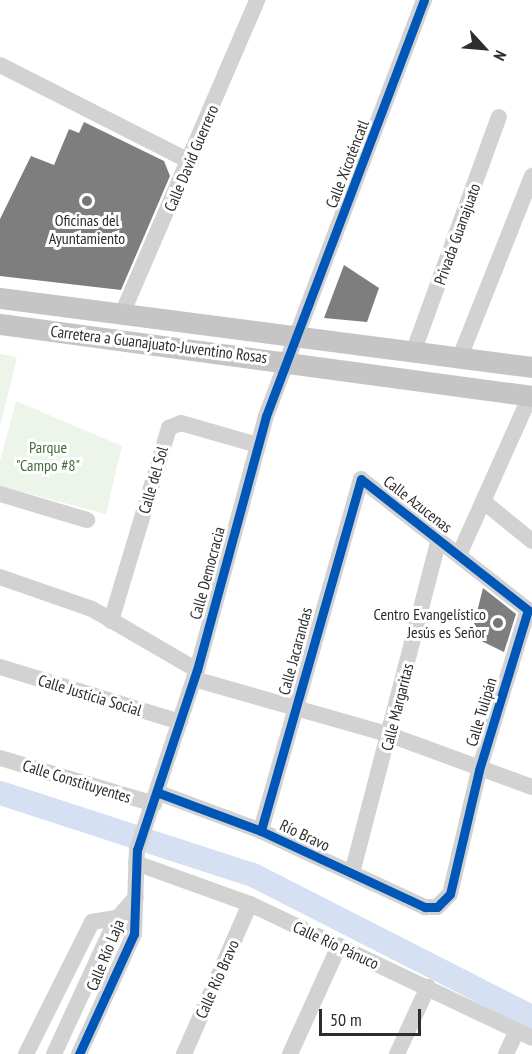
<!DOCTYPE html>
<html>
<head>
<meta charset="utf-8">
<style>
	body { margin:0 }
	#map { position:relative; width:532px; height:1054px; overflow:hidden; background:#fff; font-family:"PT Sans Narrow",sans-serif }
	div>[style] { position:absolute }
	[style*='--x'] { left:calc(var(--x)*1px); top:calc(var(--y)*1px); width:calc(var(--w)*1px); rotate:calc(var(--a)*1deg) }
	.green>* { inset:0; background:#edf5ea }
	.river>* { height:24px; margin:-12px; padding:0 12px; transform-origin:12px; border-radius:12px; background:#d5e0f3 }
	.building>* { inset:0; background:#7e7e7e }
	.minor>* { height:16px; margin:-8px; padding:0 8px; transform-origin:8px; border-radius:8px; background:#d2d2d2 }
	.major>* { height:21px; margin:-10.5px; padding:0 10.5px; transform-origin:10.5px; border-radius:10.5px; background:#c5c5c5 }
	.cycleway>* { height:9px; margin:-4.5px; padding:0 4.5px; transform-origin:4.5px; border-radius:4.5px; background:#0057b8 }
	.dots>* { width:16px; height:16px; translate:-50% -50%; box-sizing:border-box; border:3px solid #fff; border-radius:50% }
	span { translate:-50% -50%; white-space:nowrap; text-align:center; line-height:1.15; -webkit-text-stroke:6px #fff; paint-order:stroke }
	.street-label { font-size:16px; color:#2d2d2d }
	.poi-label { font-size:16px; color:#2d2d2d }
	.right { translate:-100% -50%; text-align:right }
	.park-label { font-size:16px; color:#436c37 }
	.north { position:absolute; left:454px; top:18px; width:60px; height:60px; -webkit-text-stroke:4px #fff; paint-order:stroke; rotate:116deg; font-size:16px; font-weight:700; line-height:24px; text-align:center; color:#2d2d2d }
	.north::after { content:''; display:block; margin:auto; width:21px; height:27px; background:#2d2d2d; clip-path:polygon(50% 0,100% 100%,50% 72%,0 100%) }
	.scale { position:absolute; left:319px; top:1009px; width:102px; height:27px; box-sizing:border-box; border:3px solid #2d2d2d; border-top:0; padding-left:8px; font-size:18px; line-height:21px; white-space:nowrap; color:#2d2d2d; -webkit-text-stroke:4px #fff; paint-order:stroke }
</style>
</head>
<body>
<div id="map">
	<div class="green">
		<div style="clip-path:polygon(0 354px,17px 357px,0 427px)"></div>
		<div style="clip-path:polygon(16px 401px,122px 446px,106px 514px,0 486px,0 461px)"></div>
	</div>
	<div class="river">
		<div style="--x:0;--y:793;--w:266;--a:18"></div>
		<div style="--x:253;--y:875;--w:313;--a:27"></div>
	</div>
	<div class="building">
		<div style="clip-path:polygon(84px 122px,164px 161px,170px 176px,121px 290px,0 276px,0 219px,31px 156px,54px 165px,69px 129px,79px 133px)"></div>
		<div style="clip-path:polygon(344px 265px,379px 288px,367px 322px,324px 318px)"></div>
		<div style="clip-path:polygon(483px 588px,516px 614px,504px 652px,471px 636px)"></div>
	</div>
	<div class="minor">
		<div style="--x:0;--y:65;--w:214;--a:26.9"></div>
		<div style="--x:122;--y:314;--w:342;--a:-66.7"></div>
		<div style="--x:414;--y:350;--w:248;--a:-70"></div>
		<div style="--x:460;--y:357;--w:195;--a:-68.3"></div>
		<div style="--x:0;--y:494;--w:91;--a:16.6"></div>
		<div style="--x:484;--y:502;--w:62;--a:39.1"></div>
		<div style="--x:459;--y:555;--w:174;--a:-65.9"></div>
		<div style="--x:0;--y:577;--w:97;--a:19.2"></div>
		<div style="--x:92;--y:609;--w:121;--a:30.2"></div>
		<div style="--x:111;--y:621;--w:202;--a:-73.3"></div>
		<div style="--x:169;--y:428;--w:13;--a:-23"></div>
		<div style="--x:181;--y:423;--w:79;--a:16.1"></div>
		<div style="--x:0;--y:667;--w:188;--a:17"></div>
		<div style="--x:194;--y:679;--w:204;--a:15.9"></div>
		<div style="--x:390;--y:735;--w:151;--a:20.1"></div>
		<div style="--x:0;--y:758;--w:161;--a:16.6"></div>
		<div style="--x:159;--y:793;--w:109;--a:20.4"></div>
		<div style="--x:261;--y:831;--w:181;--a:24.9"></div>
		<div style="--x:425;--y:907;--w:12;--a:0"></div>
		<div style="--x:437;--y:907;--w:18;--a:-45"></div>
		<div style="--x:450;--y:894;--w:127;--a:-76.8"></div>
		<div style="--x:479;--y:770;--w:167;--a:-73"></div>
		<div style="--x:528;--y:610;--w:212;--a:-141.9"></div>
		<div style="--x:361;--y:479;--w:366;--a:105.9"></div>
		<div style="--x:136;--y:863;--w:121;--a:19.8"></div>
		<div style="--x:250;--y:904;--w:312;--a:25.4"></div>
		<div style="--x:352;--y:873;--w:345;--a:-75.4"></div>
		<div style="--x:26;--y:1054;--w:148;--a:-63.4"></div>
		<div style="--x:92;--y:922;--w:27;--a:-10"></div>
		<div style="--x:54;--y:1054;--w:148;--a:-65.2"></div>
		<div style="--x:116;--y:920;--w:30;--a:-49"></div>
		<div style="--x:79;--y:1054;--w:132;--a:-65.4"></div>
		<div style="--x:134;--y:934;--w:84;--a:-88"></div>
		<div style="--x:137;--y:850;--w:190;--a:-71.6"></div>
		<div style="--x:197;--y:670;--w:263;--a:-74.8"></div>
		<div style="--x:266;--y:416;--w:445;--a:-69.2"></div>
		<div style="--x:184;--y:1054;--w:164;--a:-66.3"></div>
		<div style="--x:290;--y:1054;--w:119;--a:-65.6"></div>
		<div style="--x:397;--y:1054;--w:74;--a:-65.2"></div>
		<div style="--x:506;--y:1054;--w:26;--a:-65"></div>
	</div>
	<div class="major">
		<div style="--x:0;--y:298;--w:536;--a:7.39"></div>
		<div style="--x:0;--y:324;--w:537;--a:7.71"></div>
	</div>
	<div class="cycleway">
		<div style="--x:159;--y:793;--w:109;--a:20.4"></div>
		<div style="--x:261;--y:831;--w:181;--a:24.9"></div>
		<div style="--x:425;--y:907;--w:12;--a:0"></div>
		<div style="--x:437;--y:907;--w:18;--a:-45"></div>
		<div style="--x:450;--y:894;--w:127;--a:-76.8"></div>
		<div style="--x:479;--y:770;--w:167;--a:-73"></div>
		<div style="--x:528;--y:610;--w:212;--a:-141.9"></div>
		<div style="--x:361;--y:479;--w:366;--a:105.9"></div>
		<div style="--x:79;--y:1054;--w:132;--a:-65.4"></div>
		<div style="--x:134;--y:934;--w:84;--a:-88"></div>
		<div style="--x:137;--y:850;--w:190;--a:-71.6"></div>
		<div style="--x:197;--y:670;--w:263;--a:-74.8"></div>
		<div style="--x:266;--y:416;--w:445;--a:-69.2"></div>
	</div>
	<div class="dots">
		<div style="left:87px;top:201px;background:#767676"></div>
		<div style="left:498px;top:623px;background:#767676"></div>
	</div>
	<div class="street-label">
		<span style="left:191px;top:158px;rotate:-67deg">Calle David Guerrero</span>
		<span style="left:347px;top:164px;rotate:-69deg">Calle Xicoténcatl</span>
		<span style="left:457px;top:234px;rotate:-70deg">Privada Guanajuato</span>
		<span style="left:159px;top:344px;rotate:7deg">Carretera a Guanajuato-Juventino Rosas</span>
		<span style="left:153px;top:480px;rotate:-74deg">Calle del Sol</span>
		<span style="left:418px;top:504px;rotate:38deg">Calle Azucenas</span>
		<span style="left:207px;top:573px;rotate:-75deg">Calle Democracia</span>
		<span style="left:295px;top:651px;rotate:-75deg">Calle Jacarandas</span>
		<span style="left:90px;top:695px;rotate:17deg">Calle Justicia Social</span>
		<span style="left:397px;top:707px;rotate:-76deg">Calle Margaritas</span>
		<span style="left:481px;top:712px;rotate:-73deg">Calle Tulipán</span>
		<span style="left:77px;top:781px;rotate:17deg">Calle Constituyentes</span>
		<span style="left:305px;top:835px;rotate:25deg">Río Bravo</span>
		<span style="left:336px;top:945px;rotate:25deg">Calle Río Pánuco</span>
		<span style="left:105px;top:955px;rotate:-68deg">Calle Río Laja</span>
		<span style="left:217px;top:979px;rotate:-66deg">Calle Río Bravo</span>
	</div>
	<div class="poi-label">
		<span style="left:87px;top:229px">Oficinas del<br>Ayuntamiento</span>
		<span class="right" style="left:486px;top:623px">Centro Evangelístico<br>Jesús es Señor</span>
	</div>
	<div class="park-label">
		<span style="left:48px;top:456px">Parque<br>"Campo #8"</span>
	</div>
	<div class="north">N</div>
	<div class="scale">50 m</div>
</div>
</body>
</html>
